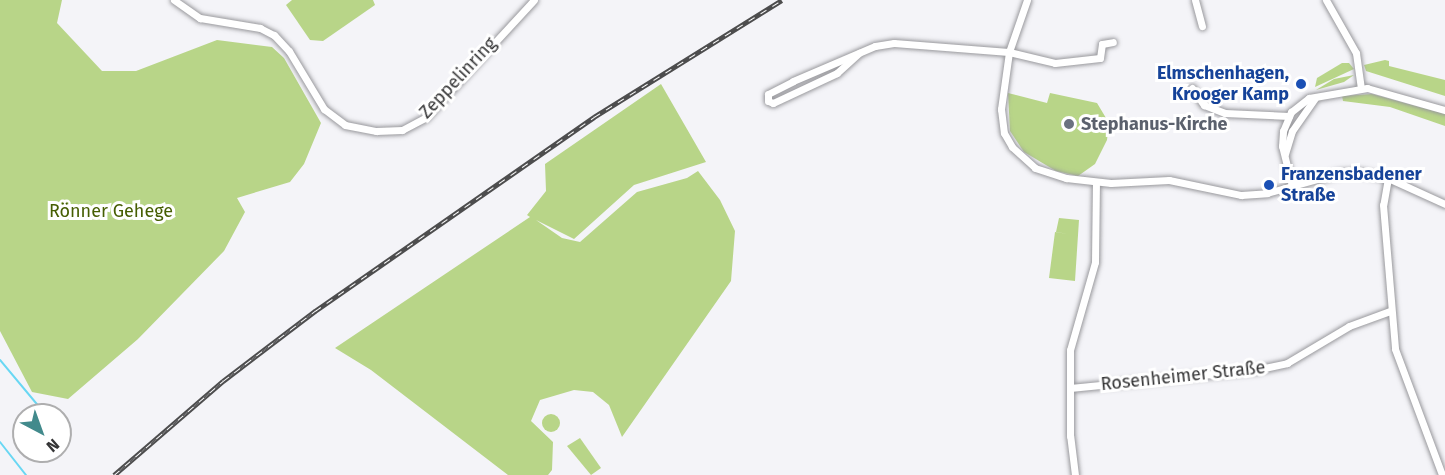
<!DOCTYPE html>
<html>
<head>
<meta charset="utf-8">
<style>
	body { margin:0 }
	#map { position:relative; width:1445px; height:475px; overflow:hidden; background:#f4f4f8; font-family:"Fira Sans",sans-serif }
	div>[style] { position:absolute }
	[style*='--x'] { left:calc(var(--x)*1px); top:calc(var(--y)*1px); width:calc(var(--w)*1px); rotate:calc(var(--a)*1deg) }
	.green>* { inset:0; background:#b8d588 }
	.round { border-radius:50% }
	.stream>* { height:2px; margin:-1px; padding:0 1px; transform-origin:1px; border-radius:1px; background:#69d7f3 }
	.roads { filter:drop-shadow(0 0 2px #99999d) drop-shadow(0 0 2px #99999d) }
	.minor>* { height:7px; margin:-3.5px; padding:0 3.5px; transform-origin:3.5px; border-radius:3.5px; background:#fff }
	.rail>* { height:4.5px; margin-top:-2.25px; transform-origin:0; background:repeating-linear-gradient(90deg,#fff 0 7px,#4d4d4e 0 14px); box-sizing:border-box; border-block:2px solid #4d4d4e }
	.dots>* { width:16px; height:16px; translate:-50% -50%; box-sizing:border-box; border:3px solid #fff; border-radius:50% }
	span { translate:-50% -50%; white-space:nowrap; text-align:center; line-height:1.15; -webkit-text-stroke:6px #fff; paint-order:stroke }
	.transit-label { font-size:18px; color:#164399; font-weight:700 }
	.right { translate:-100% -50%; text-align:right }
	.left { translate:0 -50%; text-align:left }
	.street-label { font-size:18px; color:#353536 }
	.worship-label { font-size:18px; color:#5b616d; font-weight:700 }
	.park-label { font-size:18px; color:#465e03 }
	.north { position:absolute; left:12px; top:403px; width:60px; height:60px; box-sizing:border-box; background:#fff; border:2px solid #aeaeaf; border-radius:50%; rotate:139deg; font-size:16px; font-weight:700; line-height:24px; text-align:center; color:#353536 }
	.north::after { content:''; display:block; margin:auto; width:21px; height:27px; background:#428a8c; clip-path:polygon(50% 0,100% 100%,50% 72%,0 100%) }
</style>
</head>
<body>
<div id="map">
	<div class="green">
		<div style="clip-path:polygon(0 0,62px 0,57px 23px,102px 71px,136px 71px,217px 40px,272px 47px,284px 58px,321px 123px,304px 164px,290px 182px,237px 198px,245px 212px,224px 251px,138px 339px,68px 399px,32px 392px,0 331px)"></div>
		<div style="clip-path:polygon(292px 0,373px 0,375px 5px,323px 41px,310px 40px,286px 5px)"></div>
		<div style="clip-path:polygon(1385px 60px,1389px 61px,1389px 66px,1445px 80px,1445px 96px,1366px 71px,1364px 65px)"></div>
		<div style="clip-path:polygon(1342px 63px,1349px 63px,1354px 69px,1315px 87px,1317px 78px)"></div>
		<div style="clip-path:polygon(1354px 75px,1344px 82px,1316px 90px,1334px 79px)"></div>
		<div style="clip-path:polygon(661px 84px,706px 162px,634px 185px,574px 239px,536px 220px,562px 238px,580px 242px,637px 192px,687px 178px,698px 171px,720px 200px,735px 231px,731px 281px,622px 437px,609px 405px,593px 392px,574px 390px,540px 400px,531px 421px,553px 442px,552px 470px,548px 475px,508px 475px,371px 370px,335px 348px,530px 217px,527px 215px,546px 191px,545px 164px)"></div>
		<div style="clip-path:polygon(1008px 93px,1047px 103px,1050px 93px,1097px 103px,1109px 123px,1107px 140px,1095px 164px,1078px 176px,1056px 171px,1024px 152px,1010px 131px)"></div>
		<div style="clip-path:polygon(1372px 94px,1445px 114px,1445px 126px,1390px 107px,1343px 101px,1342px 96px)"></div>
		<div style="clip-path:polygon(1059px 218px,1079px 220px,1075px 281px,1049px 278px,1055px 232px,1068px 234px,1056px 232px)"></div>
		<div class="round" style="left:542px;top:414px;width:18px;height:18px"></div>
		<div style="clip-path:polygon(580px 438px,601px 468px,591px 475px,567px 446px)"></div>
	</div>
	<div class="stream">
		<div style="--x:0;--y:360;--w:72;--a:50.1"></div>
		<div style="--x:60;--y:431;--w:6;--a:51"></div>
		<div style="--x:0;--y:442;--w:42;--a:51.8"></div>
	</div>
	<div class="roads">
		<div class="minor">
			<div style="--x:174;--y:0;--w:32;--a:35"></div>
			<div style="--x:200;--y:18;--w:61;--a:9.5"></div>
			<div style="--x:260;--y:28;--w:16;--a:27"></div>
			<div style="--x:274;--y:35;--w:22;--a:47"></div>
			<div style="--x:289;--y:51;--w:68;--a:58.9"></div>
			<div style="--x:324;--y:109;--w:26;--a:37"></div>
			<div style="--x:345;--y:125;--w:32;--a:11"></div>
			<div style="--x:376;--y:131;--w:26;--a:-2"></div>
			<div style="--x:402;--y:130;--w:27;--a:-28"></div>
			<div style="--x:426;--y:117;--w:159;--a:-47.3"></div>
			<div style="--x:1027;--y:0;--w:55;--a:109.1"></div>
			<div style="--x:1009;--y:52;--w:58;--a:98"></div>
			<div style="--x:1001;--y:109;--w:24;--a:83"></div>
			<div style="--x:1004;--y:133;--w:16;--a:60"></div>
			<div style="--x:1012;--y:147;--w:31;--a:42"></div>
			<div style="--x:1035;--y:168;--w:33;--a:18"></div>
			<div style="--x:1066;--y:178;--w:45;--a:6.3"></div>
			<div style="--x:1111;--y:183;--w:58;--a:-3"></div>
			<div style="--x:1169;--y:180;--w:74;--a:11.8"></div>
			<div style="--x:1241;--y:195;--w:26;--a:-4"></div>
			<div style="--x:1267;--y:193;--w:75;--a:-15.5"></div>
			<div style="--x:1339;--y:173;--w:20;--a:-3"></div>
			<div style="--x:1359;--y:172;--w:30;--a:12"></div>
			<div style="--x:1388;--y:178;--w:63;--a:24.5"></div>
			<div style="--x:1195;--y:0;--w:27;--a:75"></div>
			<div style="--x:1326;--y:0;--w:61;--a:60.5"></div>
			<div style="--x:1356;--y:53;--w:34;--a:82"></div>
			<div style="--x:859;--y:53;--w:30;--a:138"></div>
			<div style="--x:837;--y:73;--w:71;--a:154.9"></div>
			<div style="--x:773;--y:103;--w:5;--a:-158"></div>
			<div style="--x:768;--y:101;--w:7;--a:-90"></div>
			<div style="--x:768;--y:94;--w:28;--a:-27"></div>
			<div style="--x:793;--y:81;--w:89;--a:-23.1"></div>
			<div style="--x:875;--y:46;--w:19;--a:-9"></div>
			<div style="--x:894;--y:43;--w:115;--a:4.5"></div>
			<div style="--x:1009;--y:52;--w:47;--a:13.4"></div>
			<div style="--x:1055;--y:63;--w:45;--a:-6.3"></div>
			<div style="--x:1100;--y:58;--w:14;--a:-82"></div>
			<div style="--x:1102;--y:44;--w:11;--a:-10"></div>
			<div style="--x:1192;--y:88;--w:21;--a:55"></div>
			<div style="--x:1204;--y:105;--w:22;--a:21"></div>
			<div style="--x:1225;--y:113;--w:64;--a:2.7"></div>
			<div style="--x:1285;--y:154;--w:24;--a:-73"></div>
			<div style="--x:1292;--y:131;--w:40;--a:-55.1"></div>
			<div style="--x:1388;--y:178;--w:27;--a:100"></div>
			<div style="--x:1383;--y:205;--w:144;--a:85.2"></div>
			<div style="--x:1395;--y:349;--w:134;--a:69.5"></div>
			<div style="--x:1292;--y:186;--w:41;--a:-104"></div>
			<div style="--x:1282;--y:146;--w:15;--a:-86"></div>
			<div style="--x:1283;--y:131;--w:21;--a:-67"></div>
			<div style="--x:1291;--y:112;--w:23;--a:-38"></div>
			<div style="--x:1309;--y:98;--w:59;--a:-9.8"></div>
			<div style="--x:1367;--y:88;--w:81;--a:15.8"></div>
			<div style="--x:1070;--y:388;--w:186;--a:-5.6"></div>
			<div style="--x:1255;--y:370;--w:33;--a:-12"></div>
			<div style="--x:1287;--y:363;--w:72;--a:-30.8"></div>
			<div style="--x:1349;--y:326;--w:44;--a:-20.1"></div>
			<div style="--x:1075;--y:475;--w:39;--a:-97"></div>
			<div style="--x:1070;--y:436;--w:86;--a:-90"></div>
			<div style="--x:1070;--y:350;--w:91;--a:-74.1"></div>
			<div style="--x:1095;--y:262;--w:80;--a:-89.3"></div>
		</div>
	</div>
	<div class="rail">
		<div style="--x:114;--y:475;--w:144;--a:-40.8"></div>
		<div style="--x:223;--y:381;--w:116;--a:-37.3"></div>
		<div style="--x:315;--y:311;--w:340;--a:-34.8"></div>
		<div style="--x:594;--y:117;--w:221;--a:-31.9"></div>
	</div>
	<div class="dots">
		<div style="left:1301px;top:84px;background:#1a4fb4"></div>
		<div style="left:1069px;top:124px;background:#6b7280"></div>
		<div style="left:1269px;top:185px;background:#1a4fb4"></div>
	</div>
	<div class="transit-label">
		<span class="right" style="left:1289px;top:84px">Elmschenhagen,<br>Krooger Kamp</span>
		<span class="left" style="left:1281px;top:185px">Franzensbadener<br>Straße</span>
	</div>
	<div class="street-label">
		<span style="left:458px;top:78px;rotate:-47deg">Zeppelinring</span>
		<span style="left:1183px;top:376px;rotate:-6deg">Rosenheimer Straße</span>
	</div>
	<div class="worship-label">
		<span class="left" style="left:1081px;top:124px">Stephanus-Kirche</span>
	</div>
	<div class="park-label">
		<span style="left:111px;top:211px">Rönner Gehege</span>
	</div>
	<div class="north">N</div>
</div>
</body>
</html>
